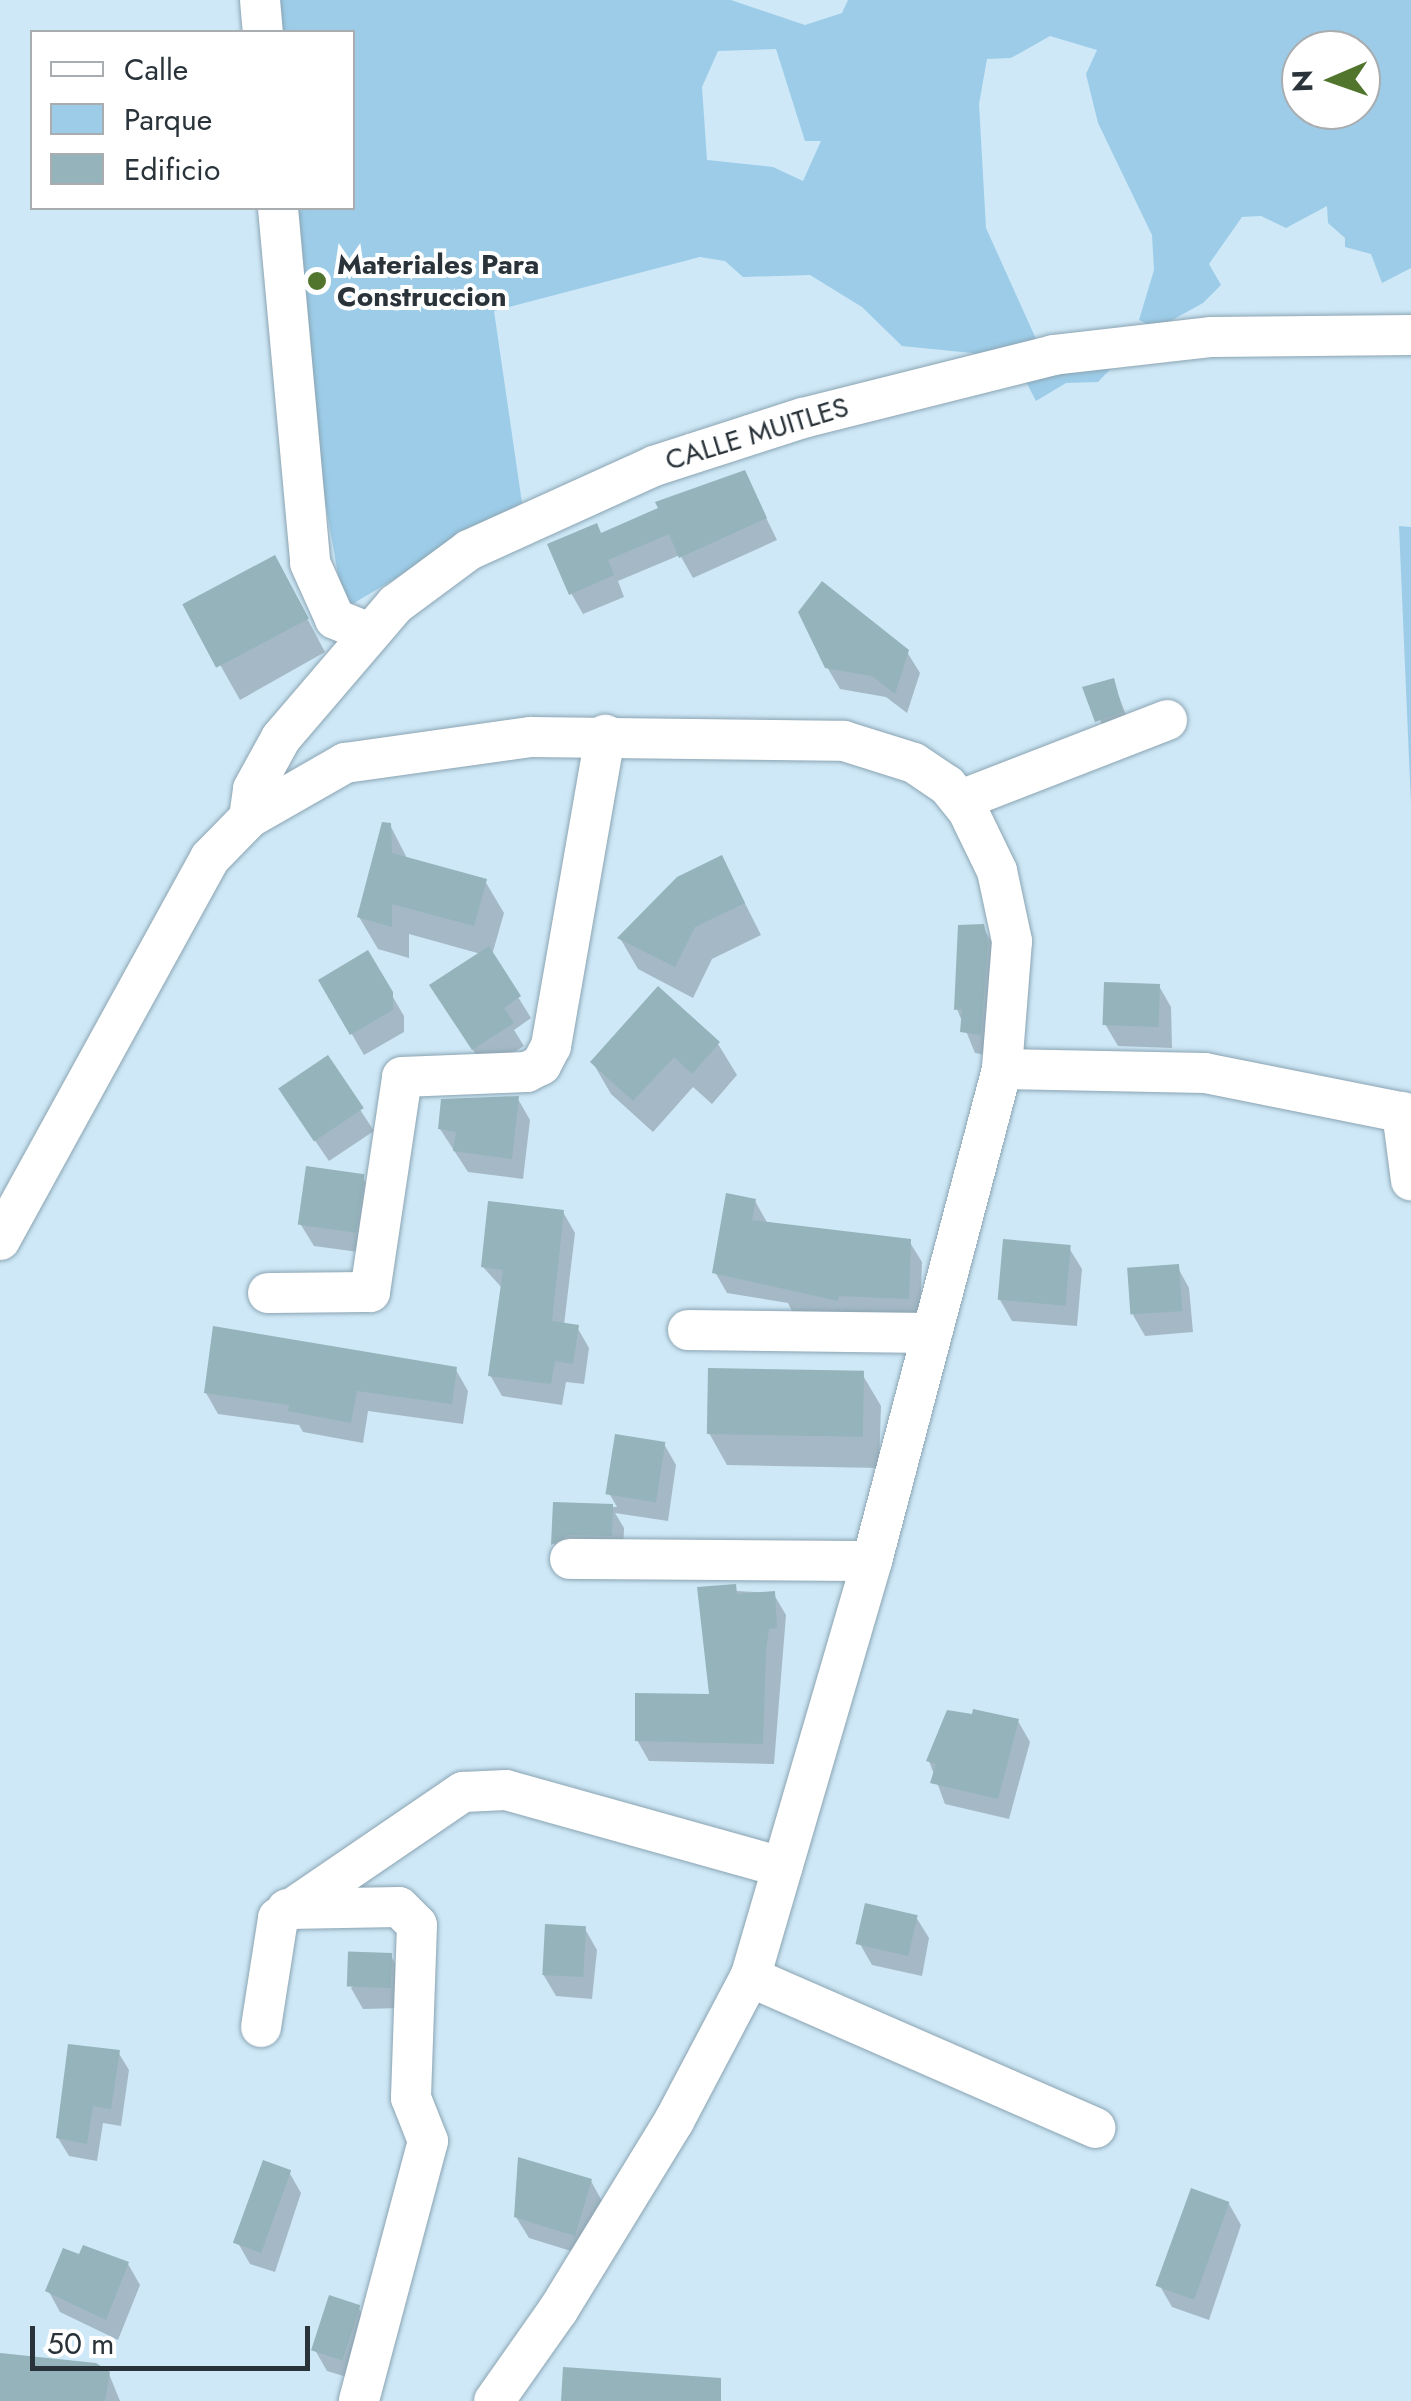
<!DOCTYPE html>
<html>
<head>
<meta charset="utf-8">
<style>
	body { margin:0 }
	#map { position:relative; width:1411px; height:2401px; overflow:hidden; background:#cee8f7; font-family:Jost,sans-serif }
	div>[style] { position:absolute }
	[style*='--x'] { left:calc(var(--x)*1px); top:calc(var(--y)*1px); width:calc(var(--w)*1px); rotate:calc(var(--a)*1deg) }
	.green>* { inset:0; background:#9ccce8 }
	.shadow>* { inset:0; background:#0003 }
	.building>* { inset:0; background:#94b3ba; transform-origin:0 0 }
	.roads { filter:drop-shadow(0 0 2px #8ba4b2) drop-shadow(0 0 2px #8ba4b2) }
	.minor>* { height:40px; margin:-20px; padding:0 20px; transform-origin:20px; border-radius:20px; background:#fff }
	.dots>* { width:28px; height:28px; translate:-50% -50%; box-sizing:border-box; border:5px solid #fff; border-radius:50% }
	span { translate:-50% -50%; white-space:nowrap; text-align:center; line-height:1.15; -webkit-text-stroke:8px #fff; paint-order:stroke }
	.poi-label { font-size:28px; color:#293339; font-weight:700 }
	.left { translate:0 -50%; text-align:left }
	.street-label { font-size:28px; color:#293339 }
	.legend { position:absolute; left:30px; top:30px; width:325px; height:180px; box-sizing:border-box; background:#fff; border:2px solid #a9adb0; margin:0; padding:12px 18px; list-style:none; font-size:30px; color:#293339 }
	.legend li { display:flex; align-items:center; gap:20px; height:50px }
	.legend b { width:50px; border:2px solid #a9adb0 }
	.north { position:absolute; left:1281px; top:30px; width:100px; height:100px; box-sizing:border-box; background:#fff; border:2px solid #a9adb0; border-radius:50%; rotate:268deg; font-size:28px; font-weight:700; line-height:40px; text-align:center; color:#293339 }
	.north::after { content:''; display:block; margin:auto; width:35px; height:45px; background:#52752d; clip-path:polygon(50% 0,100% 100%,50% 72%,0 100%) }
	.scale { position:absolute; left:30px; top:2326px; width:280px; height:45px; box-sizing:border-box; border:5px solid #293339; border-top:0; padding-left:12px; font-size:30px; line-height:35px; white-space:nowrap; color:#293339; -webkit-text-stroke:8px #fff; paint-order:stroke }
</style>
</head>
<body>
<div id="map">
	<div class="green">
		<div style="clip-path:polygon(evenodd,273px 0,731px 0,805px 25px,842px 13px,848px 0,1411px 0,1411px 268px,1382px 283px,1371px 254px,1345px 247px,1345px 238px,1328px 223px,1327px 206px,1286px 228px,1261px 216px,1242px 217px,1209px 264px,1221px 285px,1203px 303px,1156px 329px,1139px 320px,1154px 270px,1152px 235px,1098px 123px,1086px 74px,1097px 50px,1050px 36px,1011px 58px,987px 59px,979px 104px,986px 228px,1036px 339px,1123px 356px,1098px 382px,1066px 383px,1036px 401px,1023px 376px,972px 353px,902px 346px,862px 307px,810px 275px,743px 277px,725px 261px,700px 257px,494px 311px,522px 503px,344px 609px,300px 356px,289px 208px,352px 208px,352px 32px,276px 32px,273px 0,776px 49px,805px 141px,821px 141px,803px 181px,773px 167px,707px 160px,702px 87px,718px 51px,776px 49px,273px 0,1301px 50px,1361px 50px,1361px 110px,1301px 110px,1301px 50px)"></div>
		<div style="clip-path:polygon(1399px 526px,1411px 527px,1411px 805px)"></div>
	</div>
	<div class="shadow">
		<div style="clip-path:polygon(744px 473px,777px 540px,693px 578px,680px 555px,618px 581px,624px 597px,583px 614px,571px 593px,601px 536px)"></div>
		<div style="clip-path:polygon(292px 590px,325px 652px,240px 700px,188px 608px)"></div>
		<div style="clip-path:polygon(907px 652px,920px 673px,907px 713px,886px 697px,840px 689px,827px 667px)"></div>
		<div style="clip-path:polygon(1113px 681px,1133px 733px,1110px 742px,1086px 689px)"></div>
		<div style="clip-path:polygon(390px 825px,408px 860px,485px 881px,504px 913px,492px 955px,531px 1018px,514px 1030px,524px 1046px,486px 1070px,445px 1006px,481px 954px,409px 934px,409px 958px,378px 949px,359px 917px)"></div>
		<div style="clip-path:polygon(722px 858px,761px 935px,712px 959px,693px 998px,638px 969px,620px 938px)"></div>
		<div style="clip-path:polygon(983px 927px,995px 948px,992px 1056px,975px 1053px,957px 1009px)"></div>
		<div style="clip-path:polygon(367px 953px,404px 1016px,404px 1032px,364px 1055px,321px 981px)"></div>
		<div style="clip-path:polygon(1159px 986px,1171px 1007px,1172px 1048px,1118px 1046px,1105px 1024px)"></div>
		<div style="clip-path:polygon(718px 1044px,737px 1075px,712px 1104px,693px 1087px,653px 1132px,611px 1094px,593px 1063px)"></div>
		<div style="clip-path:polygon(327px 1059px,374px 1131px,329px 1161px,294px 1110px)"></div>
		<div style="clip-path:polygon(518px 1099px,530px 1120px,523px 1179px,468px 1172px,440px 1129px)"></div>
		<div style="clip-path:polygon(362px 1176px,374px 1197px,366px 1253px,314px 1246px,301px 1225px)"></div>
		<div style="clip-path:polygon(755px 1201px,768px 1224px,909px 1241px,922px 1262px,920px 1319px,793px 1313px,788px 1303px,727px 1293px,715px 1272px)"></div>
		<div style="clip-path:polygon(563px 1212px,575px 1233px,564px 1325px,577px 1327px,589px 1348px,584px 1384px,566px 1382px,562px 1405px,502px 1396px,490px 1375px,503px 1289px,483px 1267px)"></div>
		<div style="clip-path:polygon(1069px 1248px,1082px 1269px,1077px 1326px,1012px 1321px,1000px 1300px)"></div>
		<div style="clip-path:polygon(1177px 1266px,1189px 1288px,1193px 1332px,1145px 1336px,1133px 1315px)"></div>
		<div style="clip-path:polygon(215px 1329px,456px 1370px,468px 1391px,463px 1424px,368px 1411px,363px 1443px,303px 1432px,299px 1425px,218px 1414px,206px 1393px)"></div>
		<div style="clip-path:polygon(862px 1374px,881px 1406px,879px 1468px,727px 1465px,709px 1433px)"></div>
		<div style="clip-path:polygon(664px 1444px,676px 1465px,668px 1521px,615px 1513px,624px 1528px,623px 1556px,566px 1565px,554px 1544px,555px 1505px,617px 1507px,609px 1493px)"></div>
		<div style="clip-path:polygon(700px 1589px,773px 1593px,786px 1615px,774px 1764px,649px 1761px,637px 1740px,712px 1697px)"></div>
		<div style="clip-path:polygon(1018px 1721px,1030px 1742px,1009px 1819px,945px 1804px,929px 1761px)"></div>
		<div style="clip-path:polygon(916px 1917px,929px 1938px,922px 1976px,872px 1965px,860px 1944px)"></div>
		<div style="clip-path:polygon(585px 1929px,597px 1950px,592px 1999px,556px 1996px,543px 1974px)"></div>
		<div style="clip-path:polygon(391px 1956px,403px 1977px,402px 2008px,363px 2009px,351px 1988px)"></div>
		<div style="clip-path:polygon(118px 2052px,129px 2070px,121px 2126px,103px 2123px,97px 2161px,69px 2156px,58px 2138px)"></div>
		<div style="clip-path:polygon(289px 2172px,301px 2193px,275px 2272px,250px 2264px,238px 2243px)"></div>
		<div style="clip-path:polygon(591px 2181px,603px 2203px,587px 2256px,529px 2238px,516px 2217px)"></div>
		<div style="clip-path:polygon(1229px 2204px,1241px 2225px,1209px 2320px,1172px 2307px,1160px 2286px)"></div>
		<div style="clip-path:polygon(128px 2264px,140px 2285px,118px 2340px,60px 2312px,48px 2290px)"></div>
		<div style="clip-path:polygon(358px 2307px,370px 2329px,357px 2380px,327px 2371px,315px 2350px)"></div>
		<div style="clip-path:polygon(0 2355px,109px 2374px,120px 2401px,0 2401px)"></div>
	</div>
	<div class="building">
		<div style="clip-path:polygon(745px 470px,767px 518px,679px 558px,669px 534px,608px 560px,614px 575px,569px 595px,547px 544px,597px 523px,601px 533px,658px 508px,655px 502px)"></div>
		<div style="left:275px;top:555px;width:72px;height:105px;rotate:62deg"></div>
		<div style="clip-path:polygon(822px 581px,909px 650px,895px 694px,872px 676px,825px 668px,798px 612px)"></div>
		<div style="clip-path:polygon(1114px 678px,1123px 712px,1095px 722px,1082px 687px)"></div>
		<div style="clip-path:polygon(382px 822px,391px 823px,392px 853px,487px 879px,474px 926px,392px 904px,392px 927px,357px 917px)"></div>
		<div style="clip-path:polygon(722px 855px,745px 903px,695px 927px,675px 967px,617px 938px,677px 877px)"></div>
		<div style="clip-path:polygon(984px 924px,988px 943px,981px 1035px,960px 1032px,962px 1009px,954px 1010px,958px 925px)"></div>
		<div style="clip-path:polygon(489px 946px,521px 996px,504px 1008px,514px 1023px,472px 1050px,429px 985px)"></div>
		<div style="clip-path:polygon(368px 950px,393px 992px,393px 1010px,350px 1035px,318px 980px)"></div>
		<div style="left:1104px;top:982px;width:56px;height:43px;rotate:2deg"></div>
		<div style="clip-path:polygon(658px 986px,720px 1042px,692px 1074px,674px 1057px,633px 1101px,590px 1062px)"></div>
		<div style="left:328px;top:1055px;width:64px;height:60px;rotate:56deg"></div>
		<div style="clip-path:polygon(519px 1096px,512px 1159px,453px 1151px,456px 1132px,438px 1129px,441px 1099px)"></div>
		<div style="left:306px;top:1166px;width:59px;height:59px;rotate:8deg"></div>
		<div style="clip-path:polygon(726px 1193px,756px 1199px,752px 1220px,911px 1239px,909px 1299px,839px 1296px,838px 1301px,712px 1273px)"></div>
		<div style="clip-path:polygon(488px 1201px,564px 1210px,552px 1321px,579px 1325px,573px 1364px,555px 1361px,551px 1384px,488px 1376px,503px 1270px,481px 1267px)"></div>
		<div style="left:1003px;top:1239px;width:68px;height:61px;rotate:5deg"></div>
		<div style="left:1179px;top:1264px;width:47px;height:52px;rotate:86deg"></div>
		<div style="clip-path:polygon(213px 1326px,457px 1367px,452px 1404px,357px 1391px,351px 1423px,288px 1411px,289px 1405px,204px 1393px)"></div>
		<div style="left:708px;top:1368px;width:156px;height:66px;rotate:1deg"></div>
		<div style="left:615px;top:1434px;width:51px;height:61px;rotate:9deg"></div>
		<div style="clip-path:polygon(553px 1502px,613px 1504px,612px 1536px,569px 1535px,551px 1545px)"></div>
		<div style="clip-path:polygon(736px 1584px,737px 1594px,775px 1591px,777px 1628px,769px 1629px,766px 1650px,763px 1744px,635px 1741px,635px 1693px,709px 1694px,697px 1587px)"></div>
		<div style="clip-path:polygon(973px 1709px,1019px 1719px,998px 1799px,930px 1783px,936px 1764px,926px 1761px,947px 1710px,972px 1714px)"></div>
		<div style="left:865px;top:1903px;width:54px;height:42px;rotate:13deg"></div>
		<div style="left:545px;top:1924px;width:41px;height:51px;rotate:3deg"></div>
		<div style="left:392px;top:1953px;width:35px;height:44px;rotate:92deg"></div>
		<div style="clip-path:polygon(68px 2044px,120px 2050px,111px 2109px,93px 2106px,87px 2144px,56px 2138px)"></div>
		<div style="clip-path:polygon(518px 2157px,592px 2179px,575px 2236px,514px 2217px)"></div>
		<div style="left:263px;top:2160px;width:30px;height:88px;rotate:20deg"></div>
		<div style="left:1191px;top:2188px;width:41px;height:104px;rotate:20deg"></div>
		<div style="clip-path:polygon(83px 2245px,129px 2262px,106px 2320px,45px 2291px,63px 2248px,79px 2254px)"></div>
		<div style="left:329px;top:2295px;width:33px;height:58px;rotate:18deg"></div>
		<div style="clip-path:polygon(0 2353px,96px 2363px,110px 2372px,105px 2401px,0 2401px)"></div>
		<div style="clip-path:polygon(563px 2367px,721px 2378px,721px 2401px,561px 2401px)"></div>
	</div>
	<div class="roads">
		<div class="minor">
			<div style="--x:260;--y:0;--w:32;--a:85"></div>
			<div style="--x:278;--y:208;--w:356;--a:84.8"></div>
			<div style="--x:310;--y:563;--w:61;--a:65.9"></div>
			<div style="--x:335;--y:619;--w:35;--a:22"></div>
			<div style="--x:961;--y:800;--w:221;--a:-21.2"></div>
			<div style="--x:249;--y:818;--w:29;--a:-82"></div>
			<div style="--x:253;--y:789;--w:58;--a:-61.2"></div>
			<div style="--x:281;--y:738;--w:177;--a:-49.4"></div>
			<div style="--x:396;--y:604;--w:91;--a:-36.5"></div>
			<div style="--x:469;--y:550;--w:203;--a:-24.4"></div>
			<div style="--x:654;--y:466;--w:157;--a:-17.9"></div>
			<div style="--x:803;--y:418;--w:258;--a:-14.1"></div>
			<div style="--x:1053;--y:355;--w:160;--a:-6.5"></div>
			<div style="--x:1212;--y:337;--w:199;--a:-0.6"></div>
			<div style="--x:1002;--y:1069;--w:203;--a:1.1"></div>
			<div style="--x:1205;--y:1073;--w:210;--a:11.3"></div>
			<div style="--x:1402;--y:1112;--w:69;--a:82.5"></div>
			<div style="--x:0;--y:1240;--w:436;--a:-61.2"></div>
			<div style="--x:210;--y:858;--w:56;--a:-45.7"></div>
			<div style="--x:249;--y:818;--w:111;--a:-29.8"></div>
			<div style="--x:345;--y:763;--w:188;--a:-8"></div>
			<div style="--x:531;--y:737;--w:313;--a:0.7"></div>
			<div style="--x:844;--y:741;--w:73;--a:17.4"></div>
			<div style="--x:914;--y:763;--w:40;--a:34"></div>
			<div style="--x:947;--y:785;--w:33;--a:51"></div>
			<div style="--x:968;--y:811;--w:67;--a:64.2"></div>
			<div style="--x:997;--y:871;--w:72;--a:77.9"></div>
			<div style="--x:1012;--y:941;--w:128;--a:94.5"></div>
			<div style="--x:1002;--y:1069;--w:509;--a:104.8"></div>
			<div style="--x:872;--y:1561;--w:434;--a:106.3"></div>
			<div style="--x:750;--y:1977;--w:163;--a:117.8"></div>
			<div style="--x:674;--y:2121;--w:222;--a:121.5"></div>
			<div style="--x:558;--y:2310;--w:111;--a:125.1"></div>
			<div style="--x:268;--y:1293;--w:102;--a:-0.6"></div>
			<div style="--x:370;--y:1292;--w:217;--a:-81.5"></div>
			<div style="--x:402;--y:1077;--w:125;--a:-2.3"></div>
			<div style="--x:527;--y:1072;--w:16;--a:-27"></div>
			<div style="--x:541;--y:1065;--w:21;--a:-62"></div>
			<div style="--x:551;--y:1046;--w:316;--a:-80.1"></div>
			<div style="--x:688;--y:1330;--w:241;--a:0.7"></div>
			<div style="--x:570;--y:1559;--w:302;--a:0.4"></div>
			<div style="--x:287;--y:1909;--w:112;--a:-1"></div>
			<div style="--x:399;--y:1907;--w:25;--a:45"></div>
			<div style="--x:417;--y:1925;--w:173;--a:92"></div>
			<div style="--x:411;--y:2098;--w:46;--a:68.4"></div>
			<div style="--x:428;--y:2141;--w:269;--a:104.9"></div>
			<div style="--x:750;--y:1977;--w:377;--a:23.6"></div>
			<div style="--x:261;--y:2027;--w:110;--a:-81.1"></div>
			<div style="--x:278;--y:1918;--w:224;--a:-34.3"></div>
			<div style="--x:463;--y:1792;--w:43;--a:-2.7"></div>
			<div style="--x:506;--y:1790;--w:287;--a:15.6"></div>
		</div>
	</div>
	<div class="dots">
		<div style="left:317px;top:281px;background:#52752d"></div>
	</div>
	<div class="poi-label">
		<span class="left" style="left:337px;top:281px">Materiales Para<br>Construccion</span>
	</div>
	<div class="street-label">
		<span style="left:757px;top:434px;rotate:-17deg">CALLE MUITLES</span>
	</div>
	<ul class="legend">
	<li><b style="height:12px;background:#fff"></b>Calle</li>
	<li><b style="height:28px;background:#9ccce8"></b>Parque</li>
	<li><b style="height:28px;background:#94b3ba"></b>Edificio</li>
	</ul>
	<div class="north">N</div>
	<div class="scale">50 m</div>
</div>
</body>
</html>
